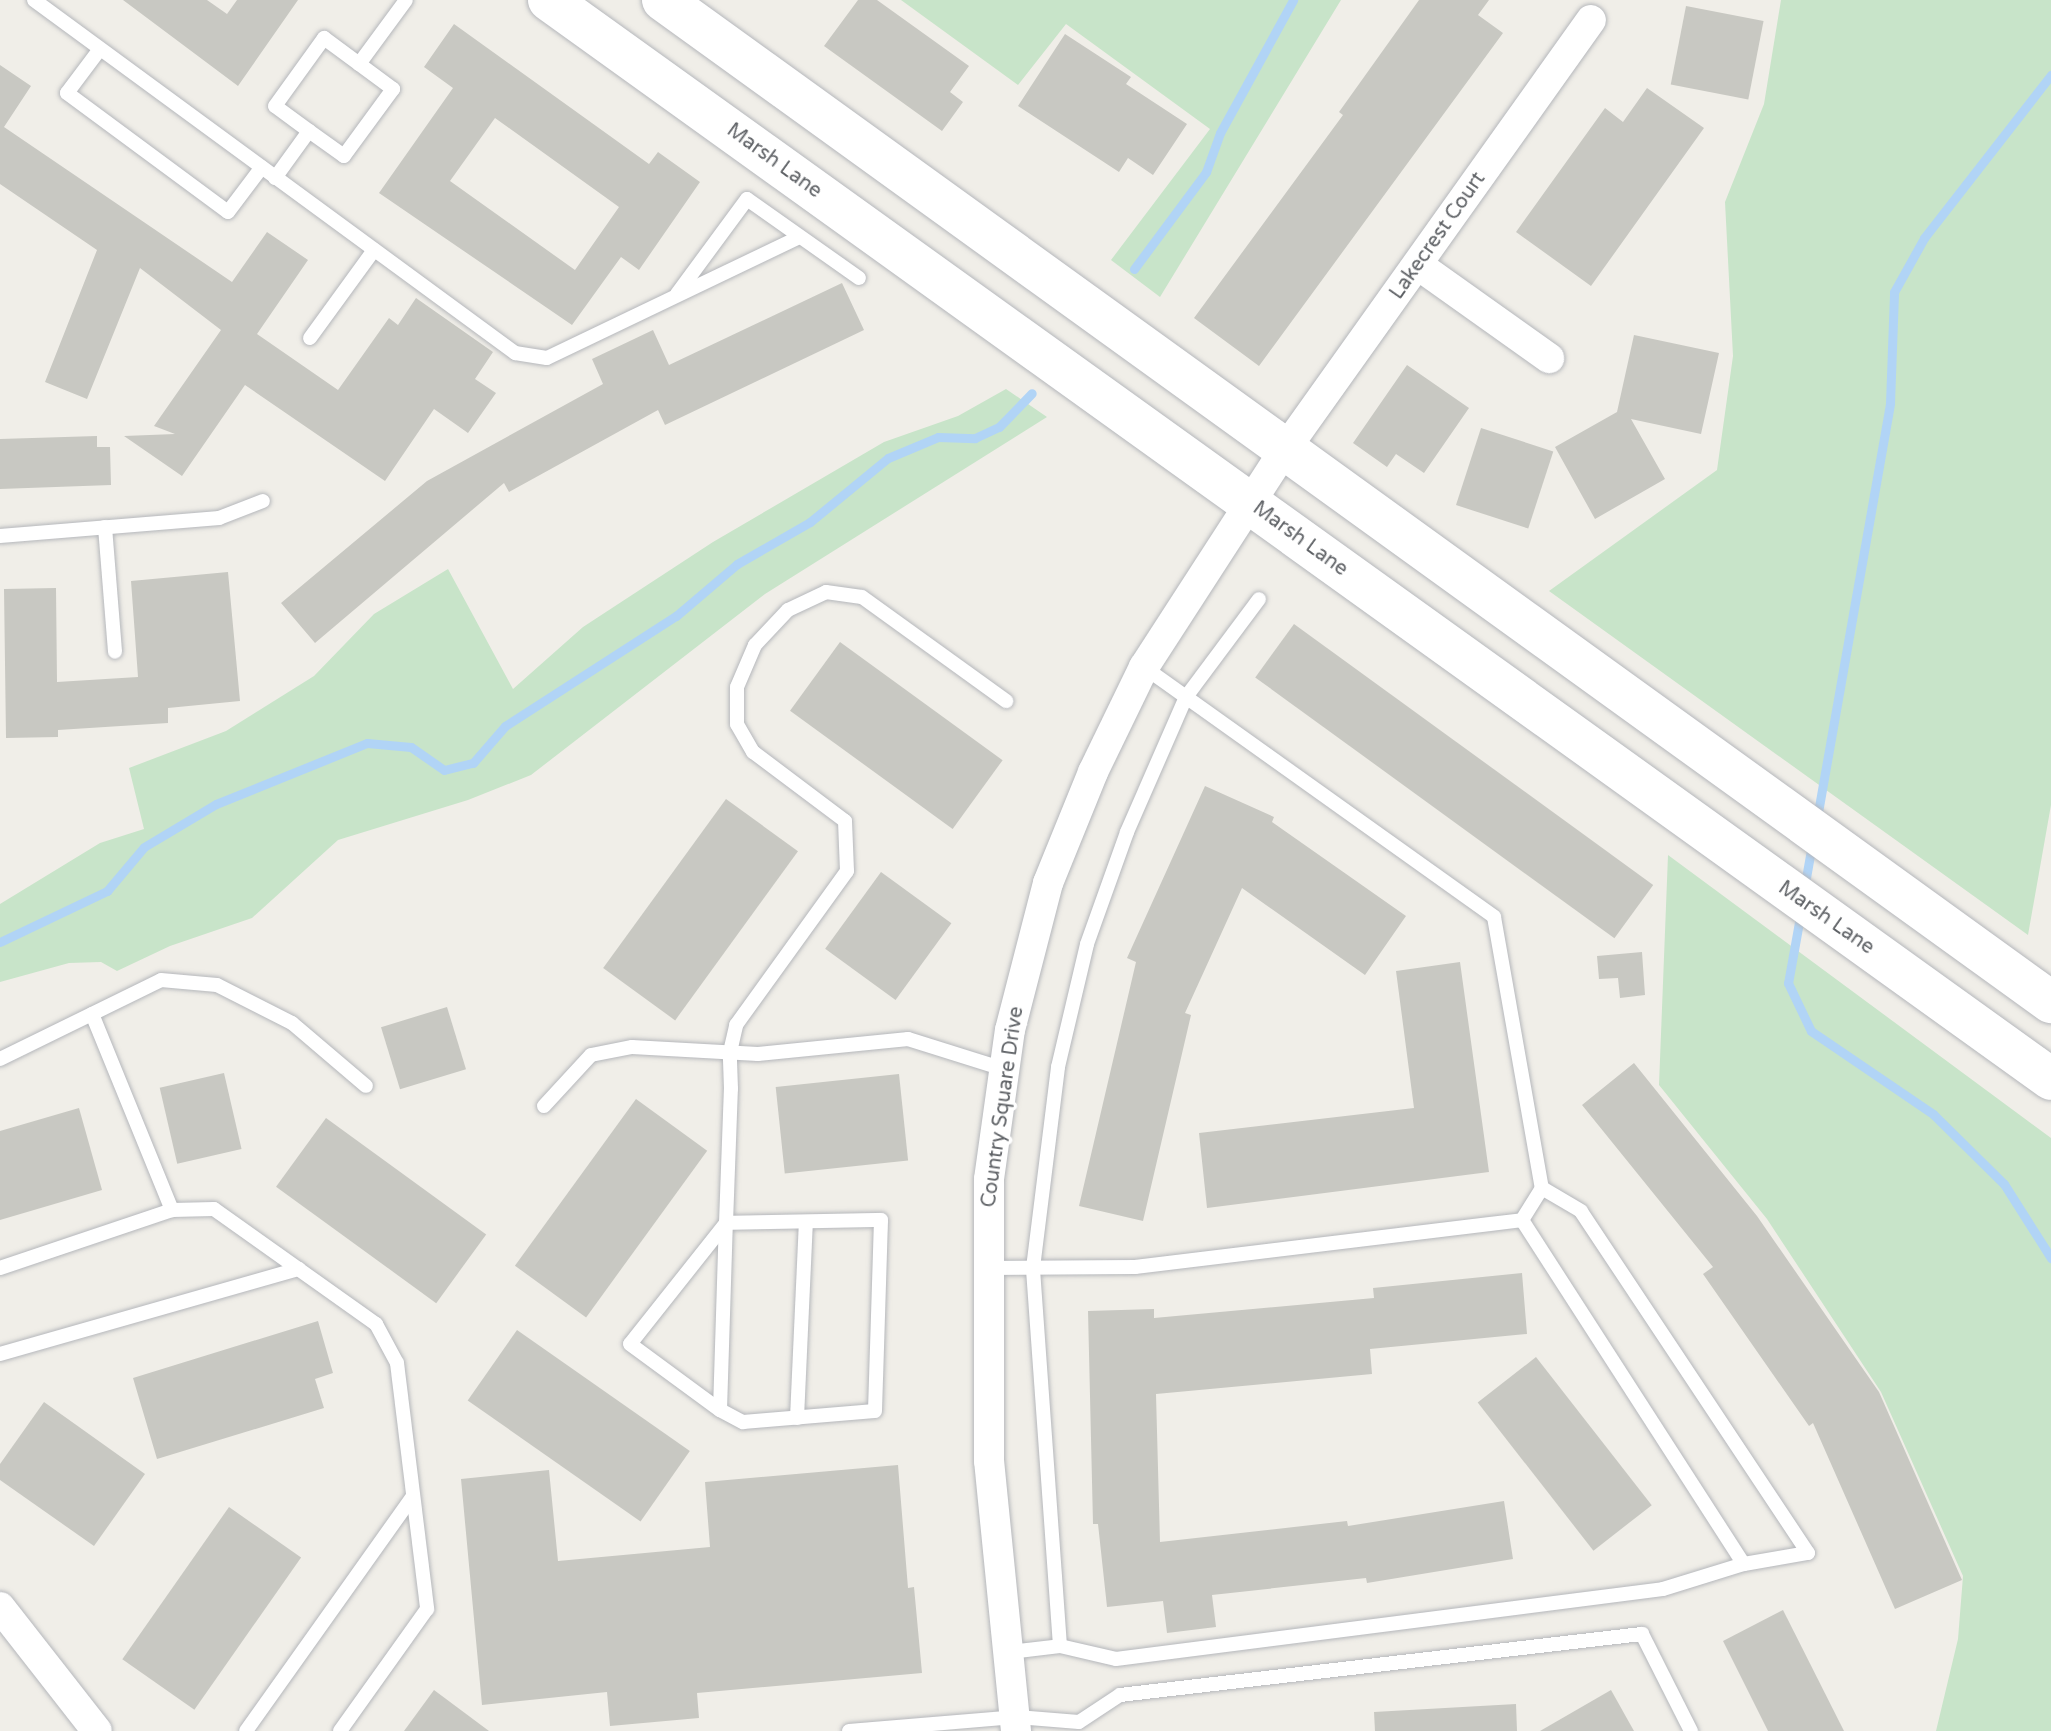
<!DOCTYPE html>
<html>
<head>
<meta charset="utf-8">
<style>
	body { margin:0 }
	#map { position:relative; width:2051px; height:1731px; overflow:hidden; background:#f0eee8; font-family:"Varela Round",sans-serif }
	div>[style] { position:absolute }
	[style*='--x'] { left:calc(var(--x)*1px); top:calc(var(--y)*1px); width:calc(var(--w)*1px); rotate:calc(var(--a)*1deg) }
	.green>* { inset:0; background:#c8e4c9 }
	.stream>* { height:9px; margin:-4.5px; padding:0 4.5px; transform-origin:4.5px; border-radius:4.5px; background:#b1d4f6 }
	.building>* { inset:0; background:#c8c8c2; transform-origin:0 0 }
	.roads { filter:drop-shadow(0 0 2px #b5b7bb) drop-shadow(0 0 2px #b5b7bb) }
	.lane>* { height:14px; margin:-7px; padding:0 7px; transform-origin:7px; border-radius:7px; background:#fff }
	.street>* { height:30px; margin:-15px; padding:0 15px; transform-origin:15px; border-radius:15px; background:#fff }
	.secondary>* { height:42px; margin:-21px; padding:0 21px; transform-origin:21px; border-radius:21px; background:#fff }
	span { translate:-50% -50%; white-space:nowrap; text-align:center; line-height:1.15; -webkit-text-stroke:7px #fff; paint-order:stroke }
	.street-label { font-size:20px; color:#5f6266 }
</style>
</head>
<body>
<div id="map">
	<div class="green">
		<div style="clip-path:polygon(901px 0,1341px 0,1160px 297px,1111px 260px,1210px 129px,1066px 24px,1018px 85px)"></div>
		<div style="clip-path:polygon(1781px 0,2051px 0,2051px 805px,2028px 935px,1549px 591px,1717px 470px,1733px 356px,1725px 202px,1764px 104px)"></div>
		<div style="clip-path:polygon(1006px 389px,1047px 417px,765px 594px,531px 775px,468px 800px,338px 840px,252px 918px,170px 946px,117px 971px,101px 962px,69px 963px,0 982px,0 904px,100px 843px,144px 829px,129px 768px,226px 731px,314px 676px,374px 614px,448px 569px,513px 689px,583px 627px,713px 542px,884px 442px,958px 416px)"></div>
		<div style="clip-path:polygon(1668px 855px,2051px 1138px,2051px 1731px,1936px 1731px,1958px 1639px,1963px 1576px,1881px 1392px,1767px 1219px,1659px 1085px)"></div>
	</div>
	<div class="stream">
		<div style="--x:1134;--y:269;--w:121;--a:-53.4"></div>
		<div style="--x:1206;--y:172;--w:41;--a:-70.3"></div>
		<div style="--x:1220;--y:133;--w:152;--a:-61.2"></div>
		<div style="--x:1817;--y:818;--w:421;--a:-80"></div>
		<div style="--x:1890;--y:403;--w:111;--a:-87.9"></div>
		<div style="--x:1894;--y:292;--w:62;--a:-60.9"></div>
		<div style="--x:1924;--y:238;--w:207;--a:-52.1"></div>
		<div style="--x:1804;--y:889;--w:46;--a:-79.9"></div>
		<div style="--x:1801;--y:911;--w:73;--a:100.2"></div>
		<div style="--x:1788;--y:983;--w:53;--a:64.4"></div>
		<div style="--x:1811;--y:1031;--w:148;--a:34.2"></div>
		<div style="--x:1933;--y:1114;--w:100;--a:44.6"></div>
		<div style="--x:2004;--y:1184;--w:88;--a:57.6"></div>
		<div style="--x:0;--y:942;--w:119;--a:-25.5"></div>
		<div style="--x:107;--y:891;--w:57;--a:-49.9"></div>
		<div style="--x:144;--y:847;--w:84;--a:-30.8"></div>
		<div style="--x:216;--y:804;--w:163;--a:-22"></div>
		<div style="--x:367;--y:743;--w:44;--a:5.2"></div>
		<div style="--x:411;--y:747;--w:40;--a:34.9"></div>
		<div style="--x:444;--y:770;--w:30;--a:-14"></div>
		<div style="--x:473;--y:763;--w:49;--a:-49.1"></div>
		<div style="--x:505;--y:726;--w:203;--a:-32.8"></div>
		<div style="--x:676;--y:616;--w:80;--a:-40.4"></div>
		<div style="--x:737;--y:564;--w:84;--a:-29.9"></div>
		<div style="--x:810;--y:522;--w:101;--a:-39.4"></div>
		<div style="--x:888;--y:458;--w:54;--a:-22.8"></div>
		<div style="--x:938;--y:437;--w:37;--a:2"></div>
		<div style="--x:975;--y:438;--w:26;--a:-25"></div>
		<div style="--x:999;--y:427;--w:47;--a:-45.9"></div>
	</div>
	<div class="building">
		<div style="clip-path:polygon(123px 0,207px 0,227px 14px,237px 0,298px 0,238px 86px)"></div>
		<div style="clip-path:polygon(858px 0,877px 0,969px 66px,950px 92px,963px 102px,942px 131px,824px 46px)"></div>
		<div style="clip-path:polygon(1419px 0,1489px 0,1478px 15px,1503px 33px,1259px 366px,1194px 318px,1343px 115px,1339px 112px)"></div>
		<div style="left:1686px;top:6px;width:79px;height:80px;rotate:11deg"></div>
		<div style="clip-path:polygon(evenodd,454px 24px,649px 164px,658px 152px,700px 182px,639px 270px,621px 257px,572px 325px,379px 193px,453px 88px,424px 67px,454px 24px,495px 118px,619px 207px,575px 270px,450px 181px,495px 118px)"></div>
		<div style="clip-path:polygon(1065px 34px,1131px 77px,1126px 84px,1187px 124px,1153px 175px,1128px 158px,1119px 172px,1018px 106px)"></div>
		<div style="clip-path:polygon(0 65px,31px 86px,4px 127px,232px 282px,267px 232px,308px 260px,257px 334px,338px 390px,389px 318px,398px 325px,416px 298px,493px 352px,475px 379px,496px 393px,468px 433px,434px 409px,385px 481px,245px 385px,182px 476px,124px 436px,175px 434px,154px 426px,221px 330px,140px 268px,87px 399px,45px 382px,97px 250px,0 184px)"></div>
		<div style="clip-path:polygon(1647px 88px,1704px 128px,1591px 286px,1516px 232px,1605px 108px,1623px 122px)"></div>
		<div style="clip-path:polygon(842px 283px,864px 330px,665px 425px,658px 410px,509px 492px,504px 483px,315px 643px,281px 603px,427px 481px,603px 384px,592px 359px,653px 330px,669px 365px)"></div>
		<div style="clip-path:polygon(1634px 335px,1719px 353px,1701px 434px,1631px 419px,1665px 479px,1595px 519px,1555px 447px,1617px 412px)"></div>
		<div style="clip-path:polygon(1407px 365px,1469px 408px,1424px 473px,1396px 454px,1387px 467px,1353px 443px)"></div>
		<div style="left:1481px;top:428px;width:76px;height:81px;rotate:18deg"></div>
		<div style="clip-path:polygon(97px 436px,97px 447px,110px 447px,111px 485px,0 489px,0 439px)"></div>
		<div style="clip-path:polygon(228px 572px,240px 701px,168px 708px,168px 723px,58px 730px,58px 737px,6px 738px,4px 589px,56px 588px,57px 682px,138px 677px,131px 581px)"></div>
		<div style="left:1294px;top:624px;width:444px;height:66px;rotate:36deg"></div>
		<div style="left:840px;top:642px;width:201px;height:85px;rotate:36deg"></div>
		<div style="clip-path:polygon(1205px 786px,1274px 817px,1272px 822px,1406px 916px,1365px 975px,1242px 888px,1185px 1013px,1191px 1015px,1143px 1221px,1079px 1206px,1136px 962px,1127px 958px)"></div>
		<div style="left:726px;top:799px;width:89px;height:209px;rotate:36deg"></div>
		<div style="left:881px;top:872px;width:87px;height:95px;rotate:36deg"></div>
		<div style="clip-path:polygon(1642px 952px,1645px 995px,1620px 998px,1618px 978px,1599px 979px,1597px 956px)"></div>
		<div style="clip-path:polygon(1460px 962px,1489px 1172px,1207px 1208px,1199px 1133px,1414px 1108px,1396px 971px)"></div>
		<div style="left:447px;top:1007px;width:65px;height:69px;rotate:73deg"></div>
		<div style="clip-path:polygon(1634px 1063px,1757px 1216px,1879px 1392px,1962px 1580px,1895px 1609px,1813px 1423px,1809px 1426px,1703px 1274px,1713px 1267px,1582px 1105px)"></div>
		<div style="left:224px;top:1073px;width:78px;height:66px;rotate:77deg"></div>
		<div style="left:899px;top:1074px;width:87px;height:124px;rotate:84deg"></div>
		<div style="left:636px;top:1099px;width:88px;height:206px;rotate:36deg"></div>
		<div style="clip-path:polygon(79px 1108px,102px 1190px,0 1220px,0 1131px)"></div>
		<div style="left:326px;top:1118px;width:198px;height:85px;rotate:36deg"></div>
		<div style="clip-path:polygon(1522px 1273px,1527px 1334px,1370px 1349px,1372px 1374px,1156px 1394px,1160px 1542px,1347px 1521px,1348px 1526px,1504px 1501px,1513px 1559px,1367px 1583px,1366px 1578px,1212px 1595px,1216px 1627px,1167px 1633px,1163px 1601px,1107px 1607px,1098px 1524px,1093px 1524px,1088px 1311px,1154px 1309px,1154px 1318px,1374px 1298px,1373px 1288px)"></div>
		<div style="clip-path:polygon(318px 1321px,333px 1373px,315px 1379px,324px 1408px,157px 1459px,133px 1378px)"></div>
		<div style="left:517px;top:1330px;width:211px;height:86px;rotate:35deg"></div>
		<div style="left:1536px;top:1357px;width:188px;height:74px;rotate:52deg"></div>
		<div style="clip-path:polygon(44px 1402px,145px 1474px,94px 1546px,0 1480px,0 1464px)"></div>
		<div style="clip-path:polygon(898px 1465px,908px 1588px,914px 1587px,922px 1673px,697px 1693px,699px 1718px,610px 1726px,607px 1692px,482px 1705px,461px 1479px,549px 1470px,558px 1561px,710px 1547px,705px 1482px)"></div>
		<div style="left:229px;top:1507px;width:88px;height:186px;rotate:35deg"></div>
		<div style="clip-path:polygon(1783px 1610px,1844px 1731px,1768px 1731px,1723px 1641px)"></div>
		<div style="clip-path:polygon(434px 1690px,489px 1731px,404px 1731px)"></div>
		<div style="clip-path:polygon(1611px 1690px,1634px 1731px,1540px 1731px)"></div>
		<div style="clip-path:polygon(1516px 1704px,1517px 1731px,1375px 1731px,1374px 1712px)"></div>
	</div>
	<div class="roads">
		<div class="lane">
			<div style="--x:34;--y:0;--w:597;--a:36.27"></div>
			<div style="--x:515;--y:353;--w:32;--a:9"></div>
			<div style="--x:547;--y:358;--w:280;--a:-25.6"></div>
			<div style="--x:100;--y:49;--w:55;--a:126.9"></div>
			<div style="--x:67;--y:93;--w:200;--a:36.5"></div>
			<div style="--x:228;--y:212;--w:56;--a:-52.9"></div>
			<div style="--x:359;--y:64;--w:79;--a:-53.7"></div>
			<div style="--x:275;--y:178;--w:58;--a:-54.1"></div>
			<div style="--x:309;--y:131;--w:42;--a:-143.7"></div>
			<div style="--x:275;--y:106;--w:84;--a:-54.2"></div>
			<div style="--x:324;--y:38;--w:86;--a:36.5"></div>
			<div style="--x:393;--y:89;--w:83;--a:126.2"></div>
			<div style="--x:344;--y:156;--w:43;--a:-144.5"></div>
			<div style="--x:677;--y:294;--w:118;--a:-53.6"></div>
			<div style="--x:747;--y:199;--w:137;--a:35.2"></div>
			<div style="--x:310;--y:338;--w:109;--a:-54"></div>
			<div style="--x:105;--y:527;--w:125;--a:85.4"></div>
			<div style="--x:0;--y:536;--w:220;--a:-4.7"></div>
			<div style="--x:219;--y:518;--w:47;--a:-21.1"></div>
			<div style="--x:1144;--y:667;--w:430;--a:35.5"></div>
			<div style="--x:1494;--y:917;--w:275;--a:80"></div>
			<div style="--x:1542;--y:1188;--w:38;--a:122"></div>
			<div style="--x:1522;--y:1220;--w:409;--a:57.2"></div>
			<div style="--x:92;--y:1014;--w:212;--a:67.8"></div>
			<div style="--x:0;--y:1059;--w:179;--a:-26.1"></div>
			<div style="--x:161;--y:980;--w:56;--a:5.1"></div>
			<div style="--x:217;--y:985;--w:84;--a:26.9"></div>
			<div style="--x:292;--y:1023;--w:97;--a:40.4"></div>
			<div style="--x:544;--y:1106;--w:69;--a:-47.3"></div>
			<div style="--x:591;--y:1055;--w:42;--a:-11"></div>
			<div style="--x:632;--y:1047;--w:126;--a:3.2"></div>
			<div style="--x:758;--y:1054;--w:151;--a:-5.7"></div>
			<div style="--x:908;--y:1039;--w:101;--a:17.4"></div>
			<div style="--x:0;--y:1268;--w:182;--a:-18.6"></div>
			<div style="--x:172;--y:1210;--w:42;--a:-1.4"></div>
			<div style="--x:214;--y:1209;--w:199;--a:35.4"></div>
			<div style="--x:376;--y:1324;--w:44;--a:61.7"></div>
			<div style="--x:397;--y:1363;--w:248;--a:83"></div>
			<div style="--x:427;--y:1609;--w:150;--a:125.5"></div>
			<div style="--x:987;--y:1268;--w:148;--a:-0.4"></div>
			<div style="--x:1135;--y:1267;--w:390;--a:-6.9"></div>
			<div style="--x:0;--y:1354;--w:311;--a:-15.9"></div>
			<div style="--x:720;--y:1410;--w:26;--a:28"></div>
			<div style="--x:743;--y:1422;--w:132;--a:-4.8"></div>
			<div style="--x:875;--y:1411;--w:191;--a:-88.2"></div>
			<div style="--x:881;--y:1220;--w:155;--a:178.9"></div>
			<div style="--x:726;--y:1223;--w:154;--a:128.4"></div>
			<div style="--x:630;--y:1344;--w:112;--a:36.3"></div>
			<div style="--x:720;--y:1410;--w:187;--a:-88.2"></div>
			<div style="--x:726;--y:1223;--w:134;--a:-87.9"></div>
			<div style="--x:731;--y:1089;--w:37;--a:-92"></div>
			<div style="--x:730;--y:1052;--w:28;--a:-77"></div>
			<div style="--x:736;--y:1025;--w:190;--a:-54.2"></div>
			<div style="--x:847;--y:871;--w:50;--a:-92.3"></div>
			<div style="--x:845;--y:821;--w:115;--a:-143.1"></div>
			<div style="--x:753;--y:752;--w:32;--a:-120"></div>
			<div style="--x:737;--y:724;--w:37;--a:-90"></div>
			<div style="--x:737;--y:687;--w:46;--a:-66.8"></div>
			<div style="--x:755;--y:645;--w:48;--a:-46.7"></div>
			<div style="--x:788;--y:610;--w:42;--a:-25.3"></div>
			<div style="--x:826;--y:592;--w:36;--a:8"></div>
			<div style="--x:862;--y:597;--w:178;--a:35.8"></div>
			<div style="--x:797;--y:1418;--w:196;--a:-87.4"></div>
			<div style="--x:1060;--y:1646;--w:379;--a:-94.1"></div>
			<div style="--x:1033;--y:1268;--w:203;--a:-82.9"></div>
			<div style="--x:1058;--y:1067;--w:126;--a:-76.7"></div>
			<div style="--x:1087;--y:944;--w:119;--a:-70.3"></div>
			<div style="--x:1127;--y:832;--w:147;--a:-66.4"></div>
			<div style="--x:1186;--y:697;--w:122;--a:-53.3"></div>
			<div style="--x:1010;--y:1652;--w:50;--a:-6.8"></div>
			<div style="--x:1060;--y:1646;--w:57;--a:13.1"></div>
			<div style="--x:1116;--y:1659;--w:551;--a:-7.29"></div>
			<div style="--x:1663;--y:1589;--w:85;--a:-17.2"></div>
			<div style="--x:1744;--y:1564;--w:65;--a:-9.8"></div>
			<div style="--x:1808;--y:1553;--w:410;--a:-123.6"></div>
			<div style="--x:1581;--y:1211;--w:45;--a:-149.5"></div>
			<div style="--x:246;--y:1731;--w:288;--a:-54.6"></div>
			<div style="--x:849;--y:1731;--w:169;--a:-4.8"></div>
			<div style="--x:1017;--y:1717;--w:62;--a:4.6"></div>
			<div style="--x:1079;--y:1722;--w:49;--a:-33.4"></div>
			<div style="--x:1120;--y:1695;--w:526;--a:-6.67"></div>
			<div style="--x:1642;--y:1634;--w:109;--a:63.2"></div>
		</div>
		<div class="street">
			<div style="--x:1418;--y:265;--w:161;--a:35.4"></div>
			<div style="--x:0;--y:1607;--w:157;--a:52"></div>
			<div style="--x:1016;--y:1731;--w:271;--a:-95.7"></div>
			<div style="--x:989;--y:1461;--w:282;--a:-90"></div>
			<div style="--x:989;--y:1179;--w:150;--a:-82"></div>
			<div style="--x:1010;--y:1030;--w:152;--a:-75.5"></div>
			<div style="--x:1048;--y:883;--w:120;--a:-67.9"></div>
			<div style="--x:1093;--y:772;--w:117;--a:-64.1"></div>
			<div style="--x:1144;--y:667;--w:257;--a:-57.1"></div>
			<div style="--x:1284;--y:451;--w:529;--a:-54.54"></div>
		</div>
		<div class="secondary">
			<div style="--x:549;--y:0;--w:1849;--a:35.69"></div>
			<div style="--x:663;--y:0;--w:1712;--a:35.83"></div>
		</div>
	</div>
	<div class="street-label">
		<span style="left:774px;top:161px;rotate:36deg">Marsh Lane</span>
		<span style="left:1438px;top:236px;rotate:-55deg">Lakecrest Court</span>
		<span style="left:1300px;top:539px;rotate:36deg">Marsh Lane</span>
		<span style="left:1826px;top:918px;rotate:35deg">Marsh Lane</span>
		<span style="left:1003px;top:1107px;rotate:-82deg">Country Square Drive</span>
	</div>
</div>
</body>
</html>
